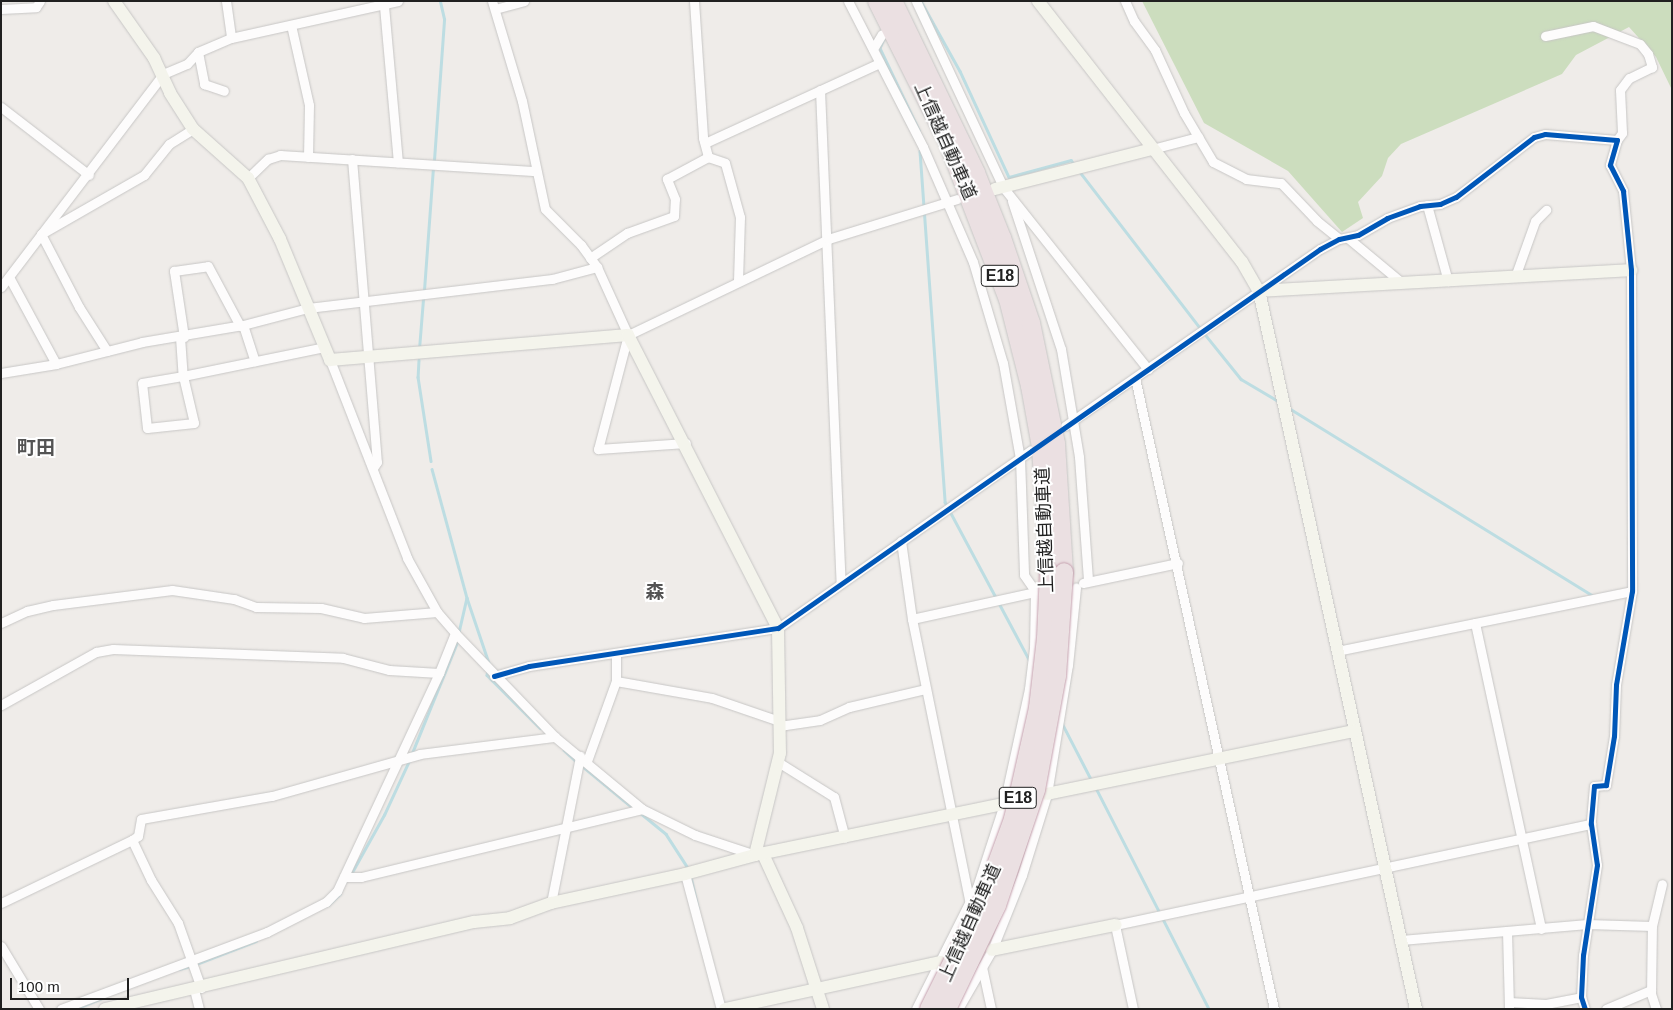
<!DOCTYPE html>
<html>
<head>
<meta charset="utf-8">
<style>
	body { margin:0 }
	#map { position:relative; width:1673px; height:1010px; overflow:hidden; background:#efece9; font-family:Arial,"Noto Sans JP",sans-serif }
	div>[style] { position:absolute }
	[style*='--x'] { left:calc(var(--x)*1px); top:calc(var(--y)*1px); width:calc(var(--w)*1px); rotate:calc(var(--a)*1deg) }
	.forest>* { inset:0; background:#ccddbe }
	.stream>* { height:2.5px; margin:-1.25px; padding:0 1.25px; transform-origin:1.25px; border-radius:1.25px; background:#bddde2 }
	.roads { filter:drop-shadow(0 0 1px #c7c6c5) drop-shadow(0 0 1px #c7c6c5) }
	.street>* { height:9px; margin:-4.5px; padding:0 4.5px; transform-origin:4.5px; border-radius:4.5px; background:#fdfcfc }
	.secondary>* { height:12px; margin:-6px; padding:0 6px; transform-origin:6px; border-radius:6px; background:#f4f4ec }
	.highway>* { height:18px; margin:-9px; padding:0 9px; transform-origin:9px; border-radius:9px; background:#ebe0e2 }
	.bridges { filter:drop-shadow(0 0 1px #c5a0ae) drop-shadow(0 0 1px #c5a0ae) }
	.highway-bridge>* { height:18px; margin:-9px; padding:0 9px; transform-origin:9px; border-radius:9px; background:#ebe0e2 }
	.cycleway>* { height:5px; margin:-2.5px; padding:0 2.5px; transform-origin:2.5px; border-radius:2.5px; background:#0057b8 }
	span { translate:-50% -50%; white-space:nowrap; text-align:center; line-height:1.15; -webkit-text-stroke:4px #fff; paint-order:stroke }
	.shield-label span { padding:1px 4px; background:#fff; border:1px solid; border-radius:4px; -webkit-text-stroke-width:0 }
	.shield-label { font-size:16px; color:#202020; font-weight:700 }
	.street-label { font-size:18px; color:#202020 }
	.neighbourhood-label { font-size:19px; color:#535353; font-weight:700 }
	.frame { position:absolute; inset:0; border:2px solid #202020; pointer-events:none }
	.scale { position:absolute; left:10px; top:978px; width:119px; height:22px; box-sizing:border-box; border:2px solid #202020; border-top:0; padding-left:6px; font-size:15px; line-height:18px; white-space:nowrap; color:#202020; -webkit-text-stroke:4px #fff; paint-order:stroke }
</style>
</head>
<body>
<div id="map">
	<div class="forest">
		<div style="clip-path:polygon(1142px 1px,1672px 1px,1672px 90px,1656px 57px,1629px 27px,1576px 55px,1562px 74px,1401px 144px,1388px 158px,1382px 176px,1358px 202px,1363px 218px,1342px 232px,1288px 171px,1204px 123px)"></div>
	</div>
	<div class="stream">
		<div style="--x:921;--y:1;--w:80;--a:60.9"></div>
		<div style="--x:960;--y:71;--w:117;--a:65.2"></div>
		<div style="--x:1009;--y:177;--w:64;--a:-15.3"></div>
		<div style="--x:1071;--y:160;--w:5;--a:53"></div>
		<div style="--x:884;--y:39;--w:10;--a:114"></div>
		<div style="--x:880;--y:48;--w:91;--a:64.6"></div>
		<div style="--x:920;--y:151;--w:352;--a:85.9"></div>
		<div style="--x:945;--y:502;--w:180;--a:61.9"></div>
		<div style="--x:434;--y:160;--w:141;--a:-85.9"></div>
		<div style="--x:444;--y:19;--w:18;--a:-103"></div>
		<div style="--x:1080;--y:172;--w:198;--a:52.4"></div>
		<div style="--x:424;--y:290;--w:122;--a:-85.8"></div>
		<div style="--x:1204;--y:333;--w:59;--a:51.2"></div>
		<div style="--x:1241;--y:379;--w:43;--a:30.7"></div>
		<div style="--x:419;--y:349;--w:50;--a:-85.4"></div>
		<div style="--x:419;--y:360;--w:17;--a:93"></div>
		<div style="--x:418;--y:377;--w:85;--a:81.2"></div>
		<div style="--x:1289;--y:408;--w:356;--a:31.7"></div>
		<div style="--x:432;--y:469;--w:134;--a:74.8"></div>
		<div style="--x:467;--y:598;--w:35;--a:103"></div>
		<div style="--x:467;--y:598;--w:69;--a:71.3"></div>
		<div style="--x:488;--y:670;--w:5;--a:101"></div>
		<div style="--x:487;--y:675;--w:75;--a:45"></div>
		<div style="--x:1061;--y:721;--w:68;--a:62.7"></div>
		<div style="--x:564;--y:750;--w:18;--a:43"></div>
		<div style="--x:412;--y:753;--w:120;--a:-67.9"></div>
		<div style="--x:581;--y:765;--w:66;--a:39.5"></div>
		<div style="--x:1096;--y:788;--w:248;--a:62.9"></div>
		<div style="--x:639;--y:812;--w:35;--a:39"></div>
		<div style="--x:666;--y:834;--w:40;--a:57.1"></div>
		<div style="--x:350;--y:876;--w:70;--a:-60.9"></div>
		<div style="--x:384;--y:815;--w:60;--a:-65.2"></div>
		<div style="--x:691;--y:877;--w:32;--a:77"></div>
		<div style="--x:328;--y:905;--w:16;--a:-43"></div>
		<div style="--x:196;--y:964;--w:64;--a:-21"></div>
		<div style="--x:179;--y:969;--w:12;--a:-14"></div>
		<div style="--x:75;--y:1009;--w:29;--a:-22"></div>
	</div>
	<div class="roads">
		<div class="street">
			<div style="--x:226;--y:1;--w:37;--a:82"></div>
			<div style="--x:492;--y:1;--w:104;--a:73.3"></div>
			<div style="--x:522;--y:101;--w:110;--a:78"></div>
			<div style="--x:545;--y:209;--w:51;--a:45"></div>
			<div style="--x:581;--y:245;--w:27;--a:54"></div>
			<div style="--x:597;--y:267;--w:75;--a:65.5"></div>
			<div style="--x:628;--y:335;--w:118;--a:104.7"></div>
			<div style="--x:598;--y:449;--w:88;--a:-3.9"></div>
			<div style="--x:694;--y:1;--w:137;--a:86.2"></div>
			<div style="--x:703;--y:138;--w:20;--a:75"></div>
			<div style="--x:708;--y:157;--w:18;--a:19"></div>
			<div style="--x:725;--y:163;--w:56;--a:74.5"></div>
			<div style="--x:740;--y:217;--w:63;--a:91.8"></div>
			<div style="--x:848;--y:1;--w:164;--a:62.8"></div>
			<div style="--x:923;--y:147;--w:125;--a:66.5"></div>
			<div style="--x:973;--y:262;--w:105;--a:73.5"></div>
			<div style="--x:1003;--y:363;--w:97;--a:79.9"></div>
			<div style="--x:1020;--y:458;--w:117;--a:88"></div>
			<div style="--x:1024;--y:575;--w:19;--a:55"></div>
			<div style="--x:1035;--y:591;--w:57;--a:91"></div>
			<div style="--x:1034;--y:648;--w:41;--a:97"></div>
			<div style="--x:1029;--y:689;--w:118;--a:102.3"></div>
			<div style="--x:1004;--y:804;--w:87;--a:108"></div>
			<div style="--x:977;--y:887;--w:136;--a:116.6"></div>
			<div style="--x:916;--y:1;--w:205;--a:64.9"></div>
			<div style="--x:1003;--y:187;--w:233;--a:51.5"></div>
			<div style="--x:1125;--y:1;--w:22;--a:66"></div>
			<div style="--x:1134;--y:21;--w:36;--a:54"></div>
			<div style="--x:1155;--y:50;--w:69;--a:65.3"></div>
			<div style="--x:1184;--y:113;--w:57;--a:59.4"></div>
			<div style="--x:1213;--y:162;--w:37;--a:27"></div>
			<div style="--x:1246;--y:179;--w:35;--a:7"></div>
			<div style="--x:1281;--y:183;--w:52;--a:46.5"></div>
			<div style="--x:1317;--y:221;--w:28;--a:39"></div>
			<div style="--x:384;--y:6;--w:157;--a:84.9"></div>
			<div style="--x:1;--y:9;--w:35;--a:-3"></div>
			<div style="--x:36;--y:7;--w:7;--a:-56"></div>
			<div style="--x:495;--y:9;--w:30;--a:-15"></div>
			<div style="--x:291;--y:25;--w:82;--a:77.3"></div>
			<div style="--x:309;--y:105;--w:52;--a:91.1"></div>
			<div style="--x:1545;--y:36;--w:49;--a:-11.8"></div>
			<div style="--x:1593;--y:26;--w:50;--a:21"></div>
			<div style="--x:1640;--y:44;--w:13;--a:51"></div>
			<div style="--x:1648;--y:54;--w:14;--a:73"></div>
			<div style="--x:1652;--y:67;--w:25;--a:154"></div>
			<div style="--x:1629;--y:78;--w:15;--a:127"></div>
			<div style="--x:1620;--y:90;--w:43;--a:87.3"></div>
			<div style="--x:1622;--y:133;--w:9;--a:126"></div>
			<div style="--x:873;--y:49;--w:17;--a:-59"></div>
			<div style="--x:198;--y:52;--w:33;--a:79"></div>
			<div style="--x:204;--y:84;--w:21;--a:19"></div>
			<div style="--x:820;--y:90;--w:493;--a:87.6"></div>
			<div style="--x:1;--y:107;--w:111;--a:37.7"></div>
			<div style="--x:705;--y:143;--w:192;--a:-24.6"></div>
			<div style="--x:1152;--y:149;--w:48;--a:-14.6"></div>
			<div style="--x:352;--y:159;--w:304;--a:85.3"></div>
			<div style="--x:377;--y:462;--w:7;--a:124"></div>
			<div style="--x:248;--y:178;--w:28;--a:-44"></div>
			<div style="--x:268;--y:159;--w:13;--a:-18"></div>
			<div style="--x:280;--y:155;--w:257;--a:3.6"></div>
			<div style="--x:1012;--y:201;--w:156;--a:71.7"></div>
			<div style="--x:1061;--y:349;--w:109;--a:80.5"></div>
			<div style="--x:1079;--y:457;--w:124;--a:85.8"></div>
			<div style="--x:1427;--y:205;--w:79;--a:74.6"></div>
			<div style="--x:1348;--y:238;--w:70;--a:39.8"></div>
			<div style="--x:590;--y:258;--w:45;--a:-34"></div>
			<div style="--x:627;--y:233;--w:50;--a:-19.9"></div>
			<div style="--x:674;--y:216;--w:17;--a:-87"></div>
			<div style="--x:675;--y:199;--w:22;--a:-112"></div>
			<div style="--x:667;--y:179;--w:47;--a:-28.2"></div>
			<div style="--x:9;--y:277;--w:99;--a:61.6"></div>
			<div style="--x:1515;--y:277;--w:59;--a:-70.3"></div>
			<div style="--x:1535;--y:221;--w:16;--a:-45"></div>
			<div style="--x:1;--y:287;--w:268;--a:-52.7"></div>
			<div style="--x:163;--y:74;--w:26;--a:-23"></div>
			<div style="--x:187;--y:64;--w:16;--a:-47"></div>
			<div style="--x:198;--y:52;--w:36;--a:-23"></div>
			<div style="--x:231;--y:38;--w:171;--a:-12.5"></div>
			<div style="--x:243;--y:325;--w:38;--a:72"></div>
			<div style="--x:628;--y:335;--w:222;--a:-25.6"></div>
			<div style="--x:828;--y:239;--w:135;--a:-17.2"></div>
			<div style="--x:180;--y:337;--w:39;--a:86"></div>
			<div style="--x:183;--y:376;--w:144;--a:-11.6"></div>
			<div style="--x:184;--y:337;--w:67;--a:-98.6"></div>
			<div style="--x:174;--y:271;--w:34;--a:-8"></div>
			<div style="--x:208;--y:266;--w:68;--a:61.9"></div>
			<div style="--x:107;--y:351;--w:52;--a:-122.5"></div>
			<div style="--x:79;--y:307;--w:82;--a:-117.5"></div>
			<div style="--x:41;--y:234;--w:119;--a:-29.8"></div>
			<div style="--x:144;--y:175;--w:40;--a:-51"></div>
			<div style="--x:169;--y:144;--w:28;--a:-32"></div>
			<div style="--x:330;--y:360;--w:212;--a:68.7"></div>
			<div style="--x:407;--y:558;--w:62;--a:60.9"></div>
			<div style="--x:437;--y:612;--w:28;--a:49"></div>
			<div style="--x:455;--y:633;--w:144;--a:46.1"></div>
			<div style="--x:555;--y:737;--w:113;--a:39.6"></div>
			<div style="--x:642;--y:809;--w:59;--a:26.1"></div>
			<div style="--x:695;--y:835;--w:63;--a:18.4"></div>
			<div style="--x:1;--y:373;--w:56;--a:-9.3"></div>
			<div style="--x:56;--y:364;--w:89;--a:-14.3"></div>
			<div style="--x:142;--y:342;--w:102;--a:-9.6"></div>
			<div style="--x:243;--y:325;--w:67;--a:-14.7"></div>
			<div style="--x:308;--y:308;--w:246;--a:-6.8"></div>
			<div style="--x:552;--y:279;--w:47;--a:-14.9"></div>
			<div style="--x:183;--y:376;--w:48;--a:76.8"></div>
			<div style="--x:194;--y:423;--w:47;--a:173.9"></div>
			<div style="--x:147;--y:428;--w:45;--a:-96.3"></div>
			<div style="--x:142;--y:383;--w:42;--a:-9.7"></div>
			<div style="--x:1135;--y:378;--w:646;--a:77.58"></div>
			<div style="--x:1065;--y:426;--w:310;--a:-34.8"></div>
			<div style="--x:1320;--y:249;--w:21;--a:-28"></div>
			<div style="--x:1339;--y:239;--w:19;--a:-12"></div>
			<div style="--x:1358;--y:235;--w:34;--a:-30"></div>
			<div style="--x:1387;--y:218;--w:35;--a:-20"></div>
			<div style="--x:1420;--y:206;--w:20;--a:-6"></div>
			<div style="--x:1440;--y:204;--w:17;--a:-24"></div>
			<div style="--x:1456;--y:197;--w:98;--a:-37.6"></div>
			<div style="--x:1534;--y:137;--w:11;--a:-15"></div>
			<div style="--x:1545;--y:134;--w:72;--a:4.8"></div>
			<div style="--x:1617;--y:140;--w:26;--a:106"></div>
			<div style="--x:1610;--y:165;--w:29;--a:63"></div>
			<div style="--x:1623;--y:191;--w:79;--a:84.2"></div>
			<div style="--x:1631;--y:270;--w:321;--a:89.8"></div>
			<div style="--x:1632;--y:591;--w:95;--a:99.7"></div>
			<div style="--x:1616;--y:685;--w:51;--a:92.2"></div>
			<div style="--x:1614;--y:736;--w:50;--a:99.3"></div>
			<div style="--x:1606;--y:785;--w:12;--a:175"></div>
			<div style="--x:1594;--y:786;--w:38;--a:95"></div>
			<div style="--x:1591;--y:824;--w:41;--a:81.7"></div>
			<div style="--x:1597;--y:865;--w:91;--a:98.8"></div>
			<div style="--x:1583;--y:955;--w:42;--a:92.7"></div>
			<div style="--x:1581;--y:997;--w:13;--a:72"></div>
			<div style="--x:901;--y:541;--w:79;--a:82"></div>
			<div style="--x:912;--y:619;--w:290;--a:78.5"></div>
			<div style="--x:1083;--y:583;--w:97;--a:-11.9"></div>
			<div style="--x:912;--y:619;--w:130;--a:-12.4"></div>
			<div style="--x:1;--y:623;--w:29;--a:-25"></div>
			<div style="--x:27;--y:611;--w:27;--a:-13"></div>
			<div style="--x:53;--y:605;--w:120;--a:-7.2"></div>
			<div style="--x:172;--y:590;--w:63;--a:8.3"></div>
			<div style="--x:234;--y:599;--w:23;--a:20"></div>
			<div style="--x:256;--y:607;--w:65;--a:0.9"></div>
			<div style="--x:321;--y:608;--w:44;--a:13.1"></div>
			<div style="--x:364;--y:618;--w:73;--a:-4.7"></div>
			<div style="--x:1475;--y:623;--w:313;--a:77.8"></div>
			<div style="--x:1337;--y:651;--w:301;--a:-11.5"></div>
			<div style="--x:494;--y:676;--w:36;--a:-16"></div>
			<div style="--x:529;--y:666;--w:252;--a:-8.7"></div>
			<div style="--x:778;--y:628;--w:309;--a:-35.1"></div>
			<div style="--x:616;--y:681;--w:97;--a:10"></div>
			<div style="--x:712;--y:698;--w:71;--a:18.9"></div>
			<div style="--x:1;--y:705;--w:109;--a:-29.2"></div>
			<div style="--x:96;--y:652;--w:17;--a:-10"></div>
			<div style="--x:113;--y:649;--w:230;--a:2.2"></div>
			<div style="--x:343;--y:658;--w:48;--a:14.6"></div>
			<div style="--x:389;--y:670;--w:50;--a:3.4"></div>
			<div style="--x:439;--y:673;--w:43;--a:-68.2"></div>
			<div style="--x:779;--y:726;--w:41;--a:-8.3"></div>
			<div style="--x:820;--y:720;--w:32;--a:-24"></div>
			<div style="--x:849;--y:707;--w:79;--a:-13.2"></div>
			<div style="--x:587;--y:761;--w:85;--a:-70.1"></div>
			<div style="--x:616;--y:681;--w:27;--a:-90"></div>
			<div style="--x:778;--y:762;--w:66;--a:32"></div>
			<div style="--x:834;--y:797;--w:42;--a:75"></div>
			<div style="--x:132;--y:840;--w:44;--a:64.6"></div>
			<div style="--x:151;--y:880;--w:51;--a:57.9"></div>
			<div style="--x:178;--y:923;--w:69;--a:70.5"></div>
			<div style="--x:685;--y:874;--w:140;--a:75.1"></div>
			<div style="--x:344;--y:877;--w:17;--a:0"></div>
			<div style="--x:361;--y:877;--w:289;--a:-13.6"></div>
			<div style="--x:1;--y:903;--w:145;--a:-25.7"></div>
			<div style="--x:132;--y:840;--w:7;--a:-34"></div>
			<div style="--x:138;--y:836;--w:17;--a:-80"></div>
			<div style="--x:141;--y:819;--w:133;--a:-10"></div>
			<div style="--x:272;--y:796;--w:154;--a:-15.8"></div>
			<div style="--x:420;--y:754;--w:136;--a:-7.2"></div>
			<div style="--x:551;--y:903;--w:150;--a:-78.8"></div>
			<div style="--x:1507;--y:931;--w:78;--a:88.5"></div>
			<div style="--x:1401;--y:940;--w:187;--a:-4.9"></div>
			<div style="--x:1587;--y:924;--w:65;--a:1.8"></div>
			<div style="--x:1;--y:946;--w:74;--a:58.9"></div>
			<div style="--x:982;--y:967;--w:43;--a:77.9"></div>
			<div style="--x:194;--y:989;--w:21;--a:76"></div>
			<div style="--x:1509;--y:1002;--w:37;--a:3"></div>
			<div style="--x:1546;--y:1004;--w:36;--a:-11"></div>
			<div style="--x:61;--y:1009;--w:220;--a:-20.5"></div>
			<div style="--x:267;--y:932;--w:66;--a:-27"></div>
			<div style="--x:326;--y:902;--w:16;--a:-45"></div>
			<div style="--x:337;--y:891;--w:241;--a:-64.9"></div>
			<div style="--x:958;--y:1009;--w:68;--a:-60"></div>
			<div style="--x:992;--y:950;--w:81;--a:-68.2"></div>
			<div style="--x:1022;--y:875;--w:85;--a:-72.8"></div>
			<div style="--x:1047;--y:794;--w:131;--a:-80.8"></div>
			<div style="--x:1068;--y:665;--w:78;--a:-84.1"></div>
			<div style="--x:1133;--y:1009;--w:86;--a:-102.1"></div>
			<div style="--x:1115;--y:925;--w:487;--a:-12"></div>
			<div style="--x:1606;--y:1009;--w:49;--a:-22.9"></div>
			<div style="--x:1656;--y:1009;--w:16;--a:-108"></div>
			<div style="--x:1651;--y:994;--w:68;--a:-89.2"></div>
			<div style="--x:1652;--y:926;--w:43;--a:-76.6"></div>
		</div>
		<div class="secondary">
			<div style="--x:114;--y:1;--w:70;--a:54.9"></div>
			<div style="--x:154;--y:58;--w:38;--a:65"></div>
			<div style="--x:170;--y:93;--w:43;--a:57.4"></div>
			<div style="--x:193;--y:129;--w:74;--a:41.7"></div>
			<div style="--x:248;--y:178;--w:69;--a:62.3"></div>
			<div style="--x:280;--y:239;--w:131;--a:67.5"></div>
			<div style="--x:330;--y:360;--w:299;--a:-4.8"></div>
			<div style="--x:628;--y:335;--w:329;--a:62.9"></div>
			<div style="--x:778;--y:628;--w:125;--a:89.1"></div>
			<div style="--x:780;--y:753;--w:105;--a:103.8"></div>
			<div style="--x:1038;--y:1;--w:331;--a:52"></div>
			<div style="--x:1242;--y:262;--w:34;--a:60"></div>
			<div style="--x:1259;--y:291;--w:735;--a:77.67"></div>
			<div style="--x:995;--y:189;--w:162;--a:-14.3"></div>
			<div style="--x:1259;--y:291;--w:373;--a:-3.2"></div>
			<div style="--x:1047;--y:794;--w:314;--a:-11.6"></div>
			<div style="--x:763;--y:854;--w:81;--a:65.3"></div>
			<div style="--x:797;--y:928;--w:85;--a:72.2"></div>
			<div style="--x:992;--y:950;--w:126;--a:-11.5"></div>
			<div style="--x:105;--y:1009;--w:379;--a:-13.3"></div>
			<div style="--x:474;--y:922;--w:36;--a:-6"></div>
			<div style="--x:510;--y:918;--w:44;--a:-20.1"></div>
			<div style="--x:551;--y:903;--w:137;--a:-12.2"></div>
			<div style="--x:685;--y:874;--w:73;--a:-15.2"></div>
			<div style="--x:755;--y:855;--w:254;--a:-11.6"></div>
			<div style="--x:725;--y:1009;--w:221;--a:-12.3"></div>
		</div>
		<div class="highway">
			<div style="--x:877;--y:1;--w:159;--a:63.4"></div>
			<div style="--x:948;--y:143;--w:167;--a:69"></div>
			<div style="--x:1008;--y:299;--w:90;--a:75.8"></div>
			<div style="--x:1030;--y:386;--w:62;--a:79.8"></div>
			<div style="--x:1041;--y:447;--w:125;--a:86.3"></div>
			<div style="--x:893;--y:1;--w:191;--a:64.2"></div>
			<div style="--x:976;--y:173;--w:70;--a:68.2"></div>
			<div style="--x:1002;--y:238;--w:90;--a:71.2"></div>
			<div style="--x:1031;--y:323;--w:124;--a:78.3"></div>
			<div style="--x:1056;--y:444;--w:128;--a:86.4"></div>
		</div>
	</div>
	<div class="bridges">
		<div class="highway-bridge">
			<div style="--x:929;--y:1009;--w:124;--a:-63.6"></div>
			<div style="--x:984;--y:898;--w:84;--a:-69.8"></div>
			<div style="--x:1013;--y:819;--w:114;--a:-77.3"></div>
			<div style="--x:1038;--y:708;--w:70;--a:-83.5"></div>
			<div style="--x:1046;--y:638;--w:66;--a:-87.4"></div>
			<div style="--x:947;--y:1009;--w:115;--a:-64.3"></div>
			<div style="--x:997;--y:905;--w:121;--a:-71.3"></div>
			<div style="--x:1036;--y:790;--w:116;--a:-79.6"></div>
			<div style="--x:1057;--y:676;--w:104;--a:-86.1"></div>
		</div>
	</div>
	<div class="cycleway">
		<div style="--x:494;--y:676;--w:36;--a:-16"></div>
		<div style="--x:529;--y:666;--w:252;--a:-8.7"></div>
		<div style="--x:778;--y:628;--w:661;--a:-34.96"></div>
		<div style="--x:1320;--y:249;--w:21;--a:-28"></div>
		<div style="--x:1339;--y:239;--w:19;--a:-12"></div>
		<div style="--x:1358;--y:235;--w:34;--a:-30"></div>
		<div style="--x:1387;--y:218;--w:35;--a:-20"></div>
		<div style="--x:1420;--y:206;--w:20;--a:-6"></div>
		<div style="--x:1440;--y:204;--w:17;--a:-24"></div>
		<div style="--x:1456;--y:197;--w:98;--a:-37.6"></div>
		<div style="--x:1534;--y:137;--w:11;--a:-15"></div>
		<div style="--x:1545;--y:134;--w:72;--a:4.8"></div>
		<div style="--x:1617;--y:140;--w:26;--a:106"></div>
		<div style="--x:1610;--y:165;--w:29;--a:63"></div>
		<div style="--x:1623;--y:191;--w:79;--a:84.2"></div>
		<div style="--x:1631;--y:270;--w:321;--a:89.8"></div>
		<div style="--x:1632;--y:591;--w:95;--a:99.7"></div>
		<div style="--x:1616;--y:685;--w:51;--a:92.2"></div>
		<div style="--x:1614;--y:736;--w:50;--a:99.3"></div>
		<div style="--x:1606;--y:785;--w:12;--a:175"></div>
		<div style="--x:1594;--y:786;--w:38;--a:95"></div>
		<div style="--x:1591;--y:824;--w:41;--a:81.7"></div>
		<div style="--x:1597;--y:865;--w:91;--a:98.8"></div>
		<div style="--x:1583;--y:955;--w:42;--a:92.7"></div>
		<div style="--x:1581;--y:997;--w:13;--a:72"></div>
	</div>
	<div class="shield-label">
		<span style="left:1000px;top:276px">E18</span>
		<span style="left:1018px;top:798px">E18</span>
	</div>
	<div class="street-label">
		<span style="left:945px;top:141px;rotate:66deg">上信越自動車道</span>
		<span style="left:1045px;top:530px;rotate:-92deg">上信越自動車道</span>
		<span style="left:970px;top:923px;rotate:-66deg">上信越自動車道</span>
	</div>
	<div class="neighbourhood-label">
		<span style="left:36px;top:448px">町田</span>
		<span style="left:655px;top:592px">森</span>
	</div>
	<div class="frame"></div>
	<div class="scale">100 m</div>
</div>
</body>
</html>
